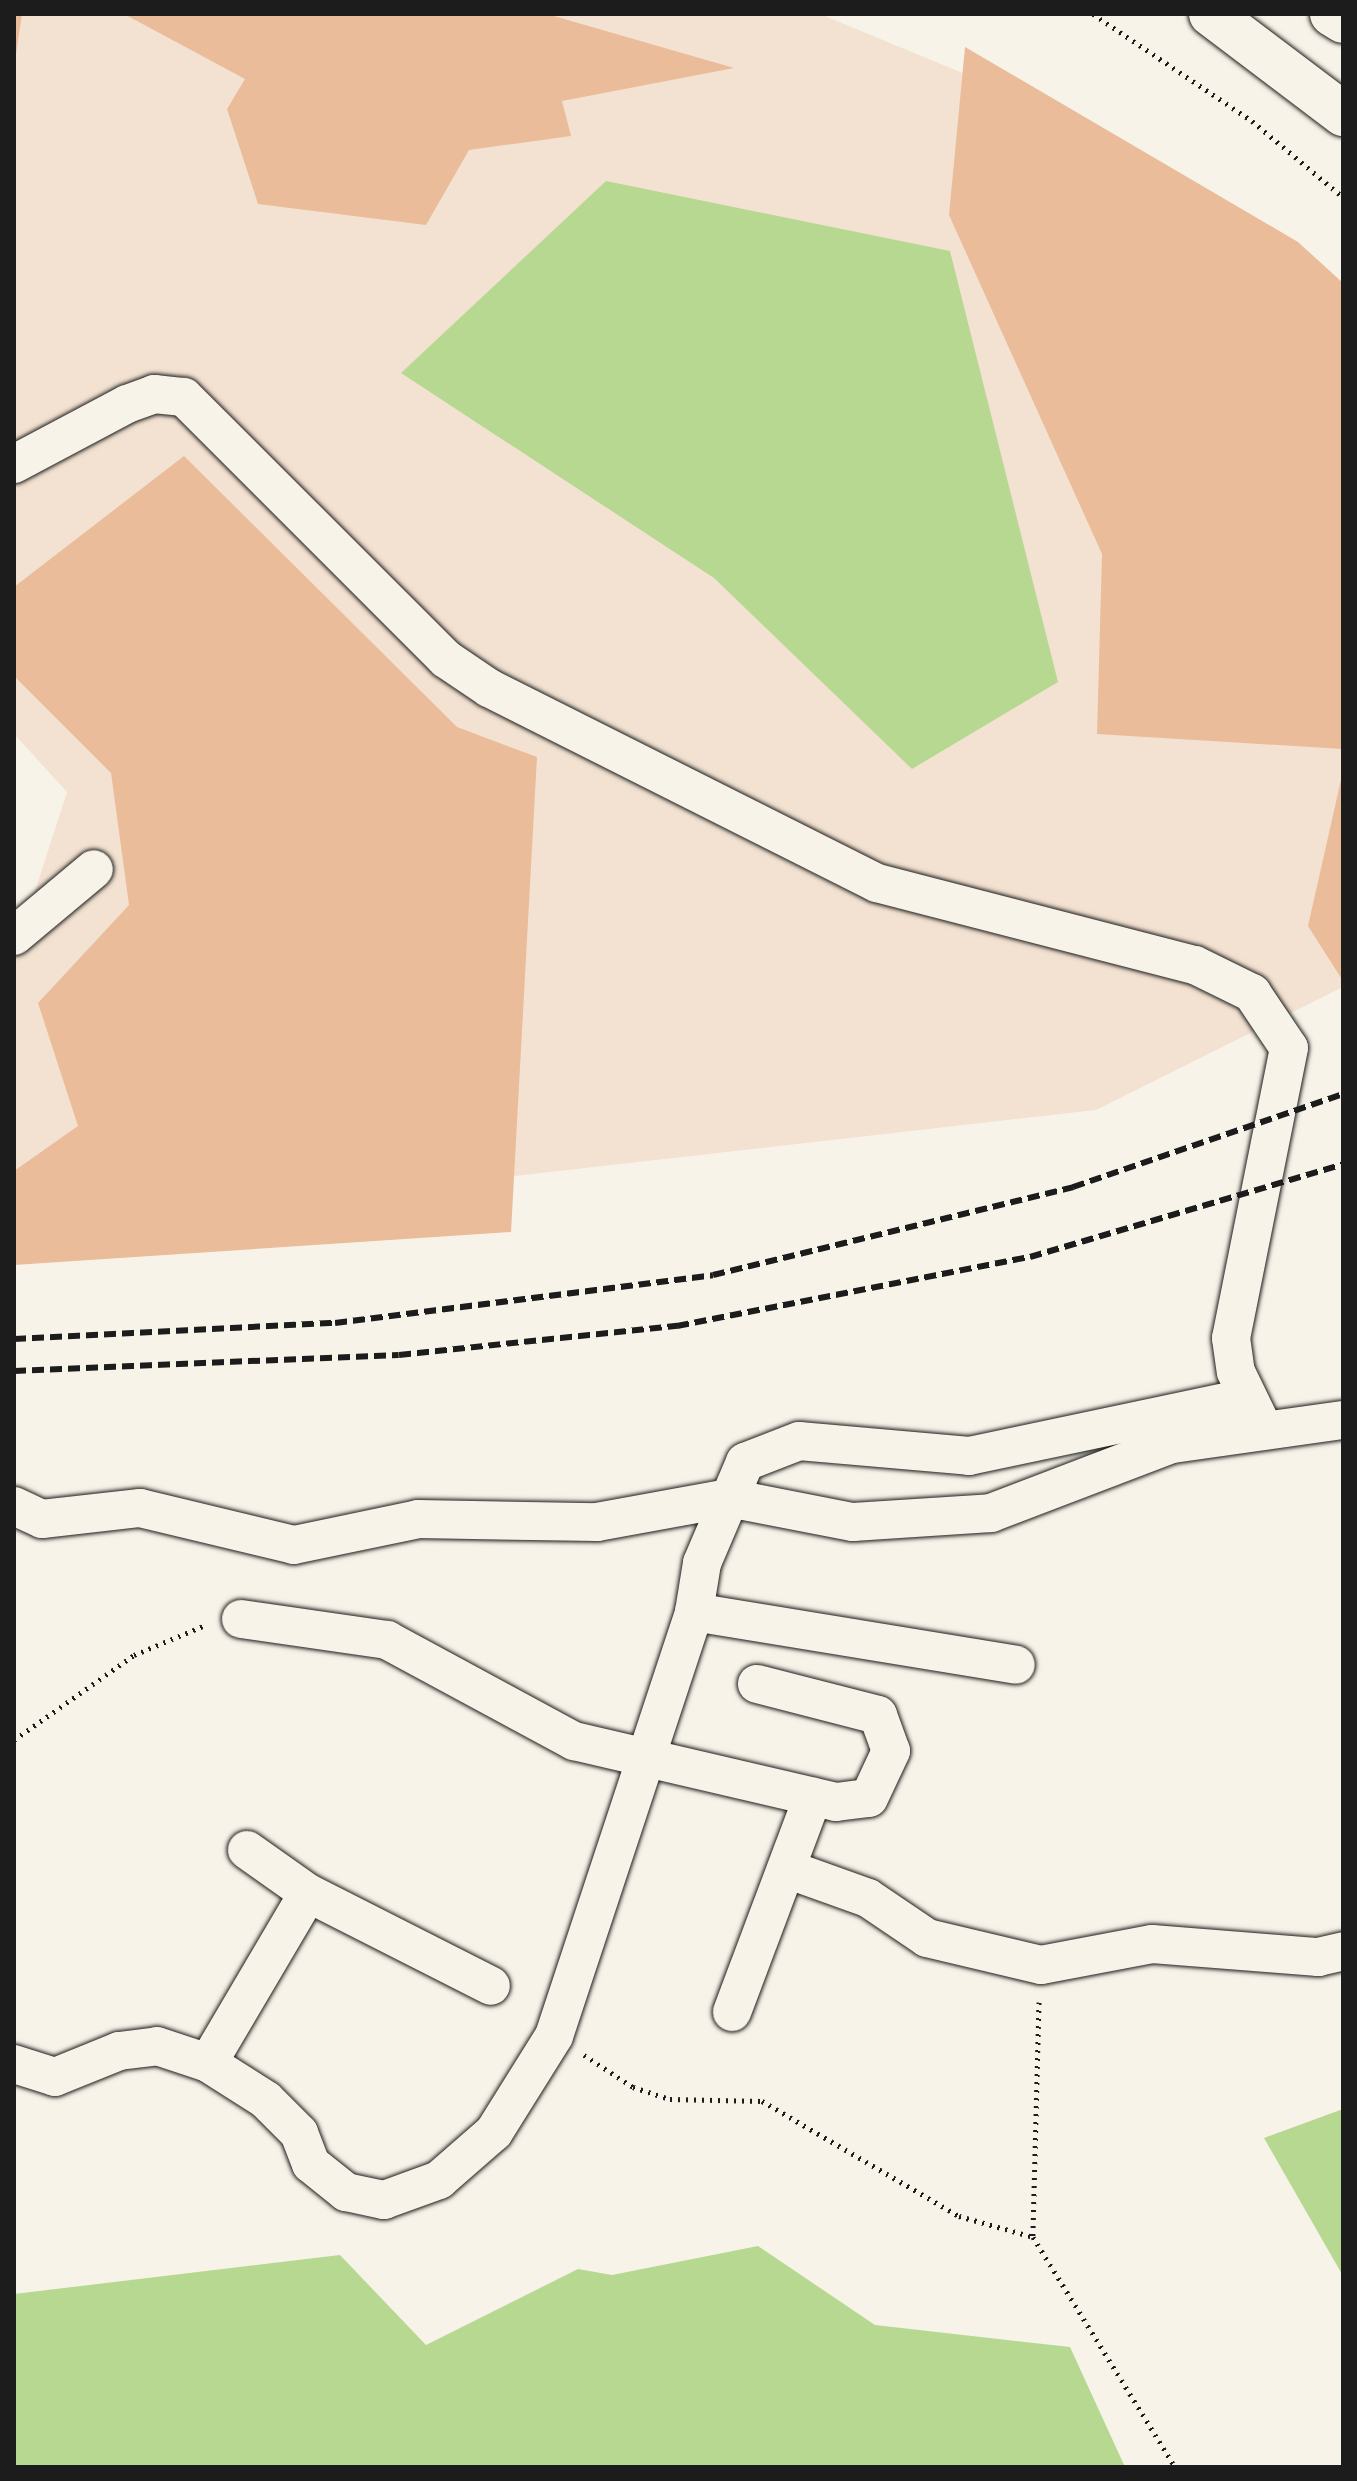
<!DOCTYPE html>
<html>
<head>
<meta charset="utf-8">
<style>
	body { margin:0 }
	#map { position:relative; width:1357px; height:2481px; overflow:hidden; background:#f7f3e8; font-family:"Shantell Sans",sans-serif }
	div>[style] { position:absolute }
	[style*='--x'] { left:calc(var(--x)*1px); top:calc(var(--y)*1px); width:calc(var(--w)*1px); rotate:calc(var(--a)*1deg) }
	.built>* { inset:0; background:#f3e2d1 }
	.green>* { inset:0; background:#b7d891 }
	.building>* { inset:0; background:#eabc9a }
	.path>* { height:5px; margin-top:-2.5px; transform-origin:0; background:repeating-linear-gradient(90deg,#1c1c1c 0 2px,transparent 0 8px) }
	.roads { filter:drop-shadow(0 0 2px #1c1c1c) drop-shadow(0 0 2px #1c1c1c) }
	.minor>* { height:38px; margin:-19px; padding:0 19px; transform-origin:19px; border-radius:19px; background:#f7f3e8 }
	.major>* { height:44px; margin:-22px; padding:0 22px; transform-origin:22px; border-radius:22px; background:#f7f3e8 }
	.rail>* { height:6px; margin-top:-3px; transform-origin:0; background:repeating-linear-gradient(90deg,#1c1c1c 0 12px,transparent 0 18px) }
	span { translate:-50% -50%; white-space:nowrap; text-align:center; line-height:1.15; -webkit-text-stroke:7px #f7f3e8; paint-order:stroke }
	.frame { position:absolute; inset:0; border:16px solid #1c1c1c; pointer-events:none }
</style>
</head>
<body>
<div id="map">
	<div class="built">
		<div style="clip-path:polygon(14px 14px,820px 14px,1054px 111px,1343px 364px,1343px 987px,1096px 1110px,14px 1233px,14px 956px,67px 792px,14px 734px)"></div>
	</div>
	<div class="green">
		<div style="clip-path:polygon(606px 181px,950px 251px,1058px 682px,912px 769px,714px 578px,401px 373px)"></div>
		<div style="clip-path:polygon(1343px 2109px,1343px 2276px,1264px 2138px)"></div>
		<div style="clip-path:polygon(758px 2246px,875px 2325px,1070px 2347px,1125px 2467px,14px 2467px,14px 2294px,340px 2255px,426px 2345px,578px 2269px,612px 2275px)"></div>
	</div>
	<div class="building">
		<div style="clip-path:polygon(14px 14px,22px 14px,16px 54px,14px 54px)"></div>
		<div style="clip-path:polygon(124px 14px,547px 14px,734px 68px,562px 101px,571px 136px,469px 150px,426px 225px,258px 204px,227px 109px,245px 79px)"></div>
		<div style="clip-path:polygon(965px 47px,1298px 242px,1343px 283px,1343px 749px,1097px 734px,1102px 554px,949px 215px)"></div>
		<div style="clip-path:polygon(184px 456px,457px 727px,537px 757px,511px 1232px,14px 1265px,14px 1171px,78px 1126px,38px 1003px,129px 905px,111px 773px,14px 676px,14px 587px)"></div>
		<div style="clip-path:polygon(1343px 771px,1343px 981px,1308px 926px)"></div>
	</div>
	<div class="path">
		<div style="--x:1093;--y:14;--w:192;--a:33.9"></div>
		<div style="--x:1252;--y:121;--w:119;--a:39.9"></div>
		<div style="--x:14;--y:1740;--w:147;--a:-35.3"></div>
		<div style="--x:134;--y:1655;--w:75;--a:-22.8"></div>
		<div style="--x:1039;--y:2002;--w:235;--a:91.5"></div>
		<div style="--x:1033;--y:2237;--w:270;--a:58.3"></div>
		<div style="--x:584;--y:2055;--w:59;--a:33.1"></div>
		<div style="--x:633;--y:2087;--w:39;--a:18"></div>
		<div style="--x:670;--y:2099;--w:92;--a:1.2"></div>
		<div style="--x:762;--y:2101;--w:228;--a:30.3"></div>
		<div style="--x:959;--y:2216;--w:77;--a:15.8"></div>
	</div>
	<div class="roads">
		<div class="minor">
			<div style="--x:14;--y:464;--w:128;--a:-28"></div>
			<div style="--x:127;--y:404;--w:29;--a:-20"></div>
			<div style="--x:154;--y:394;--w:30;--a:6"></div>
			<div style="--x:184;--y:397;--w:371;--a:45"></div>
			<div style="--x:446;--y:659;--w:52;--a:34"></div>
			<div style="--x:489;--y:688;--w:434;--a:26.7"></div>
			<div style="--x:877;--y:883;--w:328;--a:14.5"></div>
			<div style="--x:1195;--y:965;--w:64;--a:26.2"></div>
			<div style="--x:1252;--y:993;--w:66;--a:56.1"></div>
			<div style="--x:1289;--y:1048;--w:296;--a:101.3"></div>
			<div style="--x:1231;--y:1338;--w:34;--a:82"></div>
			<div style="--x:1236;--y:1372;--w:64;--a:64.2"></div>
			<div style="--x:14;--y:936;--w:104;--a:-39.9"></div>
			<div style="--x:14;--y:1506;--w:31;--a:25"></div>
			<div style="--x:42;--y:1519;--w:99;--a:-6.4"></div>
			<div style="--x:140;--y:1508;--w:158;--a:13.5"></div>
			<div style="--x:294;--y:1545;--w:127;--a:-11.8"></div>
			<div style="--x:418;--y:1519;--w:179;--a:1"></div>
			<div style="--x:597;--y:1522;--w:134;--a:-10.3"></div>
			<div style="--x:729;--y:1498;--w:126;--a:11"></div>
			<div style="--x:853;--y:1522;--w:138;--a:-3.7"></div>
			<div style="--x:991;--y:1513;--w:194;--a:-20.9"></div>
			<div style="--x:1172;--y:1444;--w:173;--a:-8"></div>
			<div style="--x:694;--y:1612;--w:326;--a:9.3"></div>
			<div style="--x:241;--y:1619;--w:148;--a:8.2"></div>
			<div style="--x:387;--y:1640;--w:213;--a:28.4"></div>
			<div style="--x:574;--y:1741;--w:269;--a:13.1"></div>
			<div style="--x:836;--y:1802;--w:33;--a:-7"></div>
			<div style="--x:869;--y:1798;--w:52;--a:-64.9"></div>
			<div style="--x:891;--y:1751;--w:38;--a:-110"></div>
			<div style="--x:878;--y:1715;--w:125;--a:-165.6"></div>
			<div style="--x:247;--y:1850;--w:75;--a:35.2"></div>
			<div style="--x:308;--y:1893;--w:205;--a:26.9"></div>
			<div style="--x:787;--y:1869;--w:86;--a:19.7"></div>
			<div style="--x:868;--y:1898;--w:71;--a:34.1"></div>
			<div style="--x:927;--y:1938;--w:117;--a:13.3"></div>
			<div style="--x:1041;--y:1965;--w:113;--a:-10.7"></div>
			<div style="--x:1152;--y:1944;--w:167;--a:4.5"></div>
			<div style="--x:1318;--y:1957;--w:26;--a:-13"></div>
			<div style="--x:732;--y:2012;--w:230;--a:-69.4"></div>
			<div style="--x:208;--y:2063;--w:197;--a:-59.5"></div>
			<div style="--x:14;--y:2064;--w:43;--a:17.6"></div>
			<div style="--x:55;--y:2077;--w:69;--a:-22.1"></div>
			<div style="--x:119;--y:2051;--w:38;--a:-7"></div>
			<div style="--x:157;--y:2046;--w:54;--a:18.4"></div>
			<div style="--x:208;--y:2063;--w:69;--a:32.5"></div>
			<div style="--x:266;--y:2100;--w:47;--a:45"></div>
			<div style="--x:299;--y:2133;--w:33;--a:69"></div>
			<div style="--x:311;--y:2164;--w:45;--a:38.7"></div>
			<div style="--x:346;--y:2192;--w:39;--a:12"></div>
			<div style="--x:384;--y:2200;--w:59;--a:-20"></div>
			<div style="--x:439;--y:2180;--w:73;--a:-41.1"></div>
			<div style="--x:494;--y:2132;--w:113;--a:-58"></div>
			<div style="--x:554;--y:2036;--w:447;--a:-71.7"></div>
			<div style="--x:694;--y:1612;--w:50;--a:-80.7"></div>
			<div style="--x:702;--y:1563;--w:110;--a:-66.9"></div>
			<div style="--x:745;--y:1462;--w:58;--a:-21.3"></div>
			<div style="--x:799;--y:1441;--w:171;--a:5"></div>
			<div style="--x:969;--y:1456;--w:282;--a:-11.9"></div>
		</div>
		<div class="major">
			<div style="--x:1211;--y:14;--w:166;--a:37.1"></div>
			<div style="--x:1332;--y:14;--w:13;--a:32"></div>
		</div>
	</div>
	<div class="rail">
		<div style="--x:14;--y:1339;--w:321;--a:-2.9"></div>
		<div style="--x:335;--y:1323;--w:381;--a:-7.2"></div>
		<div style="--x:713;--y:1275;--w:371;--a:-13.7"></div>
		<div style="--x:1073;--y:1187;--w:286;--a:-19"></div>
		<div style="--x:14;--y:1371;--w:385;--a:-2.4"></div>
		<div style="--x:399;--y:1355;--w:280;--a:-6"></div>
		<div style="--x:677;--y:1326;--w:360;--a:-11.1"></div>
		<div style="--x:1030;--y:1257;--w:327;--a:-16.5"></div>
	</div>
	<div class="frame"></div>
</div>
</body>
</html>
